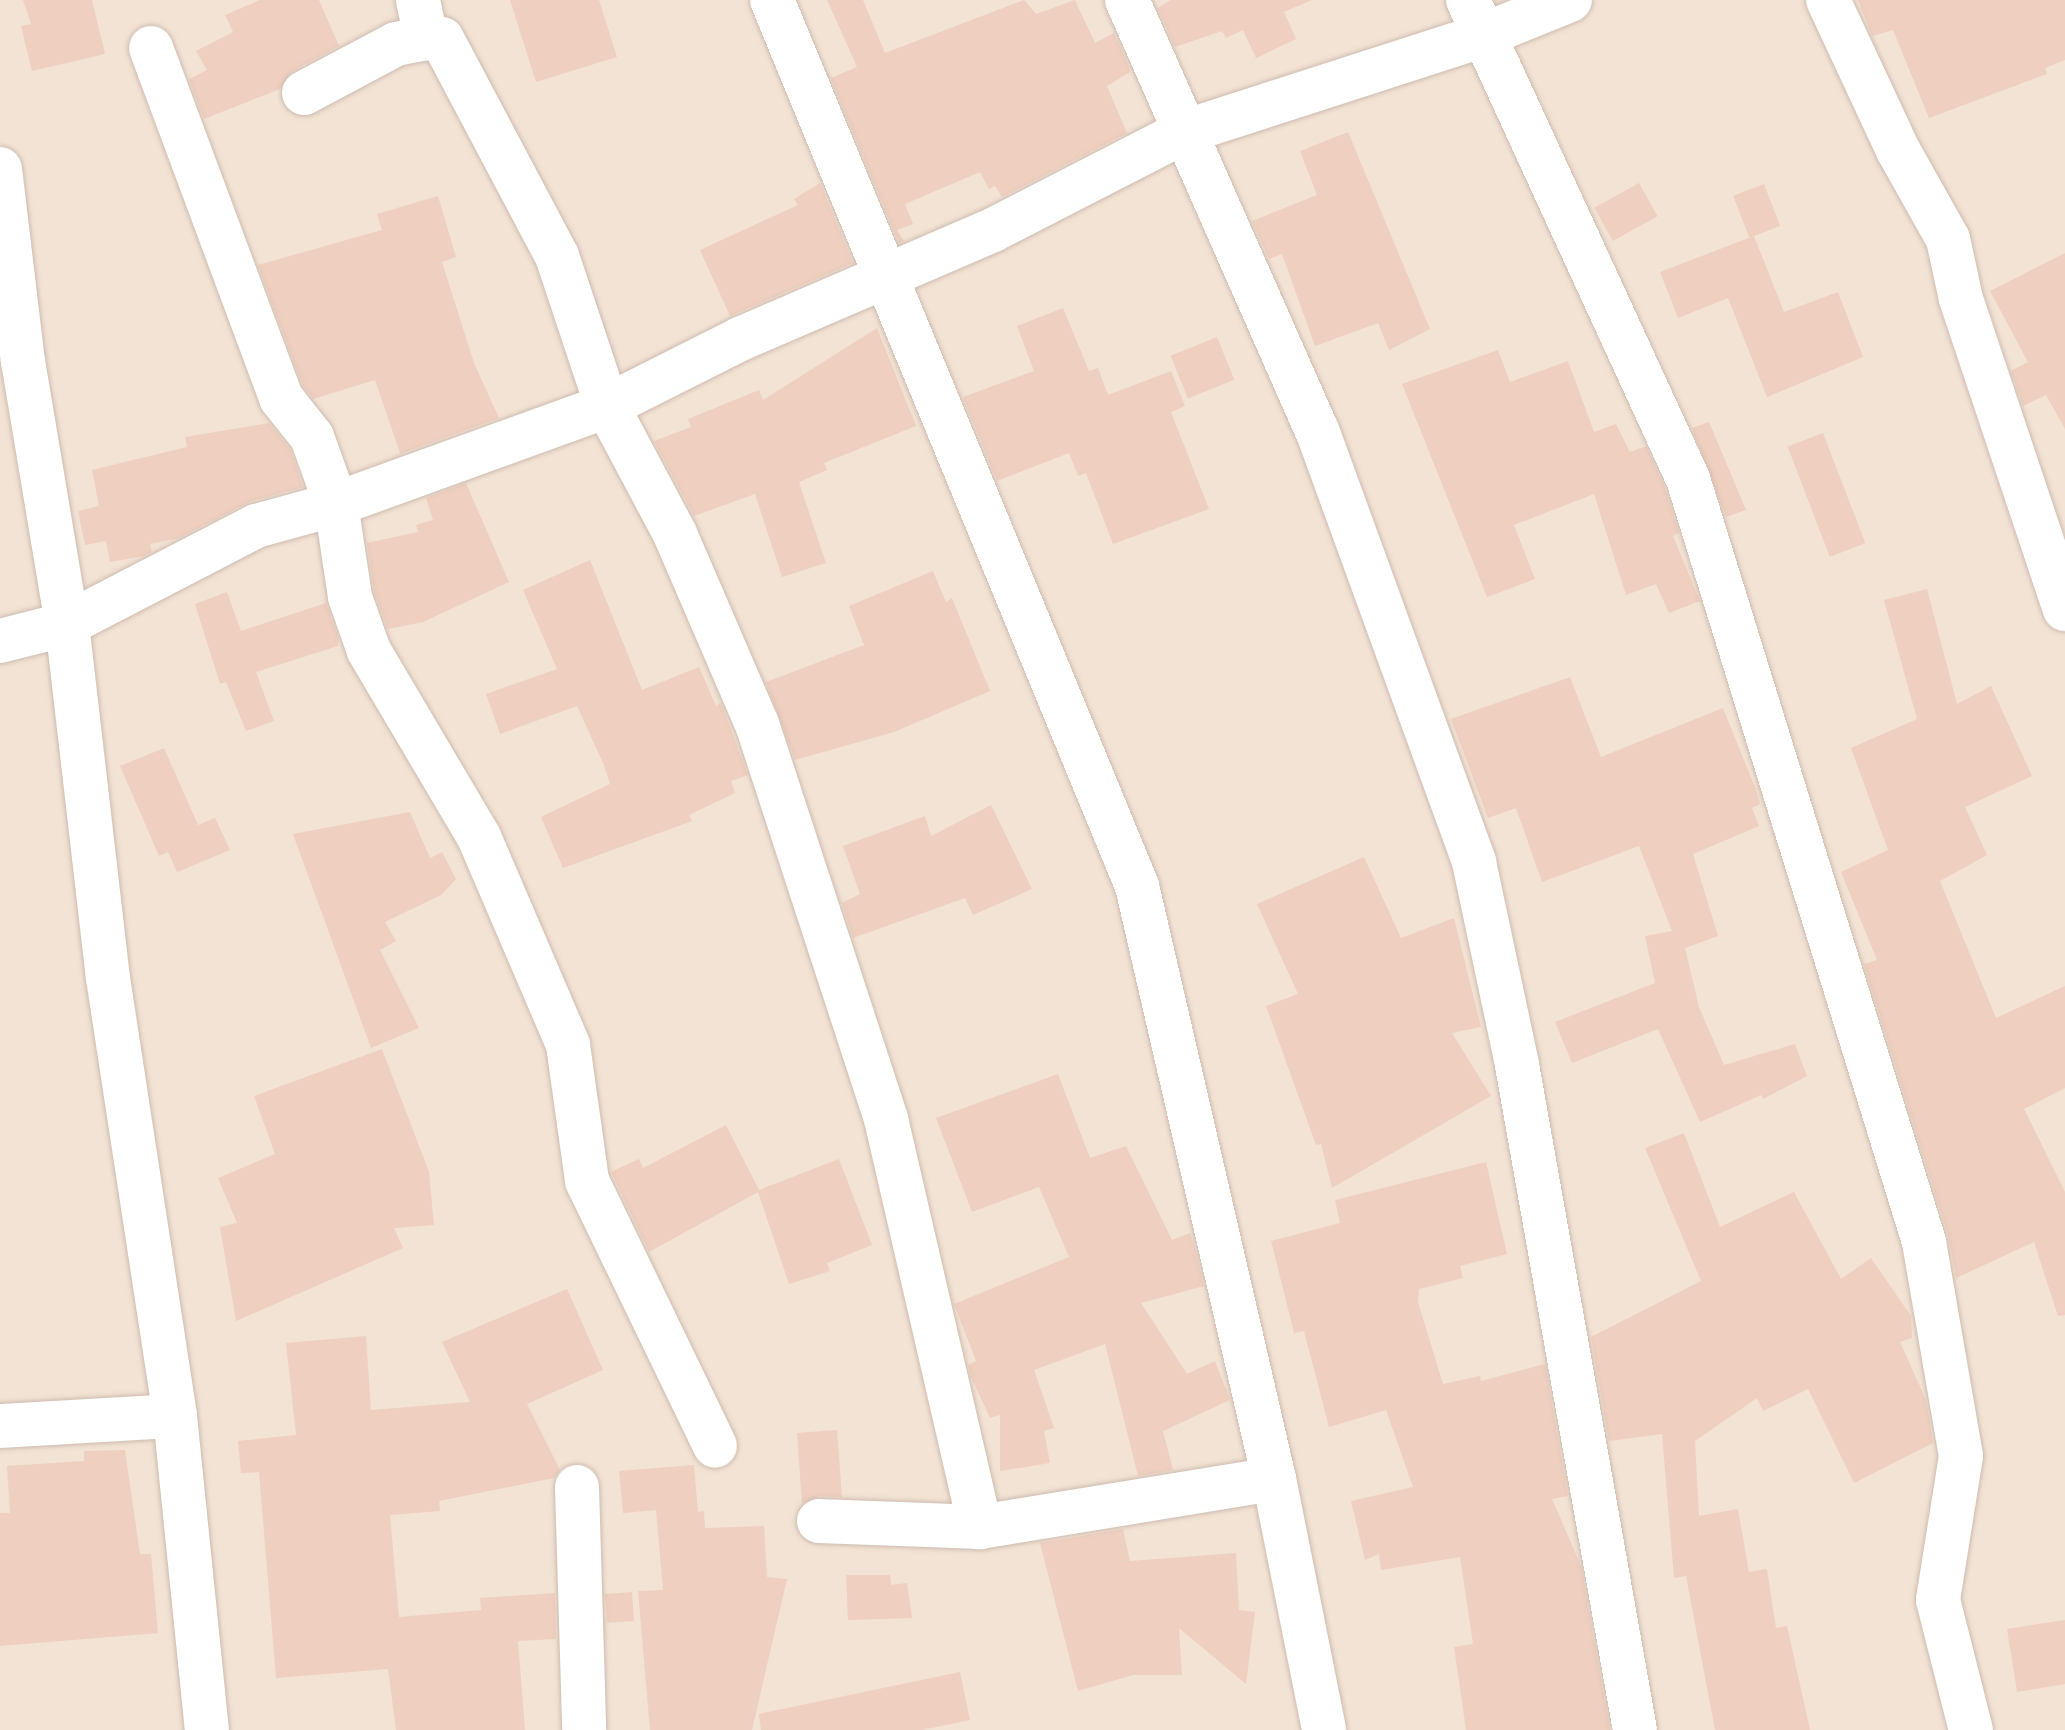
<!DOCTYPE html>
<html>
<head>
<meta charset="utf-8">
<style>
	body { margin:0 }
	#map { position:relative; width:2065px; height:1730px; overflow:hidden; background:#fbf1e5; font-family:"Source Sans 3",sans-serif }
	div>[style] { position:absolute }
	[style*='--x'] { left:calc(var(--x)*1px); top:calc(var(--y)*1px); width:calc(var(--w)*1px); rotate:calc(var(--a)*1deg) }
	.residential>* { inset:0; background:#f2e3d4; transform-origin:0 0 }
	.building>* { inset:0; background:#efcfbf; transform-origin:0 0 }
	.roads { filter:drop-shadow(0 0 2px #cebbaf) drop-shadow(0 0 2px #cebbaf) }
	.minor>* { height:44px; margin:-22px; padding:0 22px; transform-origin:22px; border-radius:22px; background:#fff }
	span { translate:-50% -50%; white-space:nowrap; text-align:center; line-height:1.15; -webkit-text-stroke:6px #fef5eb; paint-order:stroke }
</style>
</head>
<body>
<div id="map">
	<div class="residential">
		<div style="left:0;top:0;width:2065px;height:1730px"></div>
	</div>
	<div class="building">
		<div style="clip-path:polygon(23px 0,92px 0,105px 54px,32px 71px,21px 26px,31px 24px)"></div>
		<div style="clip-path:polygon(260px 0,319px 0,339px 46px,292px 71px,280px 89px,204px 119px,189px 79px,207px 70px,196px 51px,233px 32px,225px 15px)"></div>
		<div style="clip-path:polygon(510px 0,599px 0,617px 57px,536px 82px)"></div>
		<div style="clip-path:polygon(827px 0,863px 0,885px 53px,1024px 0,1036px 14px,1075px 0,1095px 43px,1114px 33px,1128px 64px,1130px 72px,1107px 86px,1127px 133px,1002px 197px,995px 186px,989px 189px,980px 172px,905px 204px,913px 224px,897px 230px,904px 241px,899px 243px,831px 78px,857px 67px)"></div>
		<div style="clip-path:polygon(1171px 0,1312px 0,1284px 12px,1296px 39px,1256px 58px,1243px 30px,1226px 38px,1222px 31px,1175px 47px,1158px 8px)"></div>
		<div style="clip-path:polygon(1858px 0,2065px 0,2065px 60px,2045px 68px,2047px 74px,1929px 118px,1893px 30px,1872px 36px)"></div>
		<div style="clip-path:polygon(1348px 132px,1430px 329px,1389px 350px,1378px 323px,1315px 346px,1282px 254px,1269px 259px,1252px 221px,1317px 195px,1300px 151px)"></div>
		<div style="clip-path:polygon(820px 183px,853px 263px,730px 316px,700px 250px,798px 205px,794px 199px)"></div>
		<div style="left:1639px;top:183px;width:38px;height:51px;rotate:61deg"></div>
		<div style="left:1764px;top:184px;width:45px;height:33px;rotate:69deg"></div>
		<div style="clip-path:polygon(438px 196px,456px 257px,442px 262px,474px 363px,499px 418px,394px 456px,400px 453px,375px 380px,313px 399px,303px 386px,258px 265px,382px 230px,377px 214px)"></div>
		<div style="clip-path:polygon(1754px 236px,1784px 312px,1838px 292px,1863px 357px,1767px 397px,1728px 298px,1678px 318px,1660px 272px)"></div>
		<div style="clip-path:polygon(2065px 253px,2065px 429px,2046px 395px,2023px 406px,2011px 371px,2028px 362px,1990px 291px)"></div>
		<div style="clip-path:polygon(1063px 308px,1089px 371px,1098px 368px,1108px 395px,1171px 371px,1185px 406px,1171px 412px,1209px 509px,1113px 544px,1086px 473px,1078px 476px,1069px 453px,997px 481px,963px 397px,1034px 371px,1017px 326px)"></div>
		<div style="clip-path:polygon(877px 328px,916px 426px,824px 463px,827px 470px,799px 482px,826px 563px,782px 577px,755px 494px,694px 516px,654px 441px,691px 427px,688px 419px,759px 390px,763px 400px)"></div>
		<div style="left:1217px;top:337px;width:46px;height:50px;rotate:68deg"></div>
		<div style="clip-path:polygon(1498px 350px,1510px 382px,1568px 361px,1594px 432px,1616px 424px,1630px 452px,1646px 446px,1665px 488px,1679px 533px,1673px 536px,1700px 601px,1669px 613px,1656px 584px,1626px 595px,1594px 494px,1514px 525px,1535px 579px,1487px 597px,1402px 384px)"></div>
		<div style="clip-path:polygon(1709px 422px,1746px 510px,1726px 517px,1692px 428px)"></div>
		<div style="clip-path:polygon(269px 423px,290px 449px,303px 487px,249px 502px,179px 538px,150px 544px,152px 552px,144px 556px,110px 562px,106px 541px,85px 545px,78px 511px,99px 506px,92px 470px,187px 447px,185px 437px)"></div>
		<div style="left:1823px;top:433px;width:118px;height:38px;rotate:69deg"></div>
		<div style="clip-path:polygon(466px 483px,509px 582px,423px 622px,388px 629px,374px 591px,367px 543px,418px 532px,416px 525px,433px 520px,426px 498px)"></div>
		<div style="clip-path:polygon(590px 560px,642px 690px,699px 667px,716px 706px,721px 703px,748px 775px,731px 781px,735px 793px,689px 815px,692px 821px,563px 868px,541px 817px,610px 784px,604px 765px,577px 706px,500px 734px,486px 694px,557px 669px,523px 590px)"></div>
		<div style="clip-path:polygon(933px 571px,946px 602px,952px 598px,990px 691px,894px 732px,795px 760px,766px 682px,864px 645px,849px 606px)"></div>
		<div style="clip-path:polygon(1927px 589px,1957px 704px,1991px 686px,2032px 776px,1965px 807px,1987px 855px,1940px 881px,1996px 1018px,2065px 986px,2065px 1088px,2024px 1109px,2065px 1192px,2065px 1315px,2058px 1316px,2034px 1242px,1956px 1278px,1948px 1235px,1864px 964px,1877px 960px,1841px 872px,1888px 850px,1851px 748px,1917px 719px,1884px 600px)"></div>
		<div style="clip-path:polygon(227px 592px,241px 631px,326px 603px,338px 637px,338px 646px,256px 672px,274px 721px,246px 731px,226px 682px,220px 684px,195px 604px)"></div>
		<div style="clip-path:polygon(1570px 677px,1601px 757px,1723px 708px,1756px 790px,1760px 804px,1752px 808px,1759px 826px,1693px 854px,1718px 936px,1685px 948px,1699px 1007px,1724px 1065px,1795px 1044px,1807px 1076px,1763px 1099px,1761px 1095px,1700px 1122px,1658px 1029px,1572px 1063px,1555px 1022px,1655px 983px,1645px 936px,1672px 931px,1639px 846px,1542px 882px,1516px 808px,1488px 818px,1451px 719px)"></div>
		<div style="clip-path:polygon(164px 748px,198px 825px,215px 818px,230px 850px,177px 872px,168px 852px,159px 856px,120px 766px)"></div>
		<div style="clip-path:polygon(991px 805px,1032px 889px,973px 915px,965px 898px,853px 938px,842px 903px,860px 894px,843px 846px,925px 816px,931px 836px)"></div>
		<div style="clip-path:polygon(410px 812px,430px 858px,442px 852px,456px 879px,441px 895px,385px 922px,396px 941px,380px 950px,419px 1028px,371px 1048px,293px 834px)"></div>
		<div style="clip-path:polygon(1364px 857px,1401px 938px,1454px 918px,1481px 1027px,1452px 1033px,1491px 1096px,1332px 1188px,1321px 1144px,1316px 1145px,1266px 1006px,1298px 994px,1257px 904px)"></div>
		<div style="clip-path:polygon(382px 1049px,429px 1172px,434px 1225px,394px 1228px,403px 1248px,236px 1321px,220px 1227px,237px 1223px,218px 1178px,275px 1154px,254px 1096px)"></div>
		<div style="clip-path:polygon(1058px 1074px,1090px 1158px,1126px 1146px,1172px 1240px,1190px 1233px,1195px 1248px,1204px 1286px,1141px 1303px,1187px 1374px,1215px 1361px,1230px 1400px,1163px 1431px,1173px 1470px,1138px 1476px,1105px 1344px,1034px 1370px,1054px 1428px,1044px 1431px,1050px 1463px,1000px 1471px,1000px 1415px,990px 1418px,971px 1377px,968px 1365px,976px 1361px,954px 1304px,1069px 1257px,1039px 1187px,972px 1212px,936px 1118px)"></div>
		<div style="clip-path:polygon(726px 1125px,759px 1190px,839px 1159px,872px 1245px,827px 1263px,830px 1271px,789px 1284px,758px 1192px,649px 1252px,611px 1172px,639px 1159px,643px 1168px)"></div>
		<div style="clip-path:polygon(1684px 1133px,1720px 1227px,1794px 1192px,1841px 1279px,1871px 1258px,1911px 1316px,1912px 1338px,1900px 1342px,1926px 1400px,1933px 1443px,1854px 1483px,1808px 1389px,1763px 1411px,1757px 1398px,1695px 1441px,1699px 1516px,1738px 1509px,1749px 1572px,1767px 1569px,1776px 1628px,1787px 1626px,1810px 1730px,1715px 1730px,1686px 1576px,1674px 1578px,1662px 1434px,1609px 1441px,1591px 1337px,1701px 1281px,1645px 1148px)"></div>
		<div style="clip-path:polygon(1486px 1162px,1507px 1254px,1460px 1266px,1463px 1278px,1419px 1289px,1418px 1302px,1443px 1384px,1480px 1376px,1481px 1381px,1545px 1364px,1568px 1496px,1552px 1499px,1581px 1566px,1610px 1730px,1466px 1730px,1454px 1647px,1473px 1644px,1460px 1557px,1381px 1570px,1379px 1554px,1365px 1560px,1351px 1501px,1413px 1487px,1386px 1410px,1329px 1427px,1304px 1331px,1294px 1333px,1271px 1241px,1340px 1223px,1335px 1200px)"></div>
		<div style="clip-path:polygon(567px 1289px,603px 1370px,527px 1404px,560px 1470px,554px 1478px,439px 1501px,440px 1511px,390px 1515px,399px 1617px,481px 1610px,480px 1598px,555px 1593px,556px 1639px,518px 1641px,525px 1730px,396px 1730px,388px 1669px,276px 1678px,259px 1472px,241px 1473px,238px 1441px,296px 1435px,286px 1343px,366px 1336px,371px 1410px,470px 1402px,442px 1342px)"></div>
		<div style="clip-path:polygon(837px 1430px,842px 1497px,819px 1496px,802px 1504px,797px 1433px)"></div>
		<div style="clip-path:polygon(125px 1450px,140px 1554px,151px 1554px,158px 1633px,0 1646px,0 1513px,10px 1513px,7px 1466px,84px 1461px,84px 1451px)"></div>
		<div style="clip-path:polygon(694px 1465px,698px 1512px,704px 1511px,705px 1528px,764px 1526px,767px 1577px,787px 1579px,752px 1730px,650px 1730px,638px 1591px,663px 1590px,656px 1510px,623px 1513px,619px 1471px)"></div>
		<div style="clip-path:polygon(1123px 1529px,1130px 1561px,1236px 1553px,1239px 1610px,1255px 1612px,1246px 1684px,1179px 1628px,1182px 1675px,1133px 1675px,1078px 1691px,1040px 1543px)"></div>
		<div style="clip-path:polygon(846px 1575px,890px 1575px,891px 1585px,907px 1583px,912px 1618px,848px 1620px)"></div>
		<div style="left:632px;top:1592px;width:29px;height:27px;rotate:86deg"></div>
		<div style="clip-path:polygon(2065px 1620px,2065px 1684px,2017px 1692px,2007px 1629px)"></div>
		<div style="clip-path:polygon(960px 1672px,970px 1720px,922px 1730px,761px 1730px,759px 1714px)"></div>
	</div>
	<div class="roads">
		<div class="minor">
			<div style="--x:772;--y:0;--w:958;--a:67.61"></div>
			<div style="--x:1137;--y:886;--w:609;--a:76.99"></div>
			<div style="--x:1274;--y:1479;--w:256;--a:78.7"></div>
			<div style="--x:1127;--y:0;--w:470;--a:66.2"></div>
			<div style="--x:1317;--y:430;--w:460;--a:70"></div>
			<div style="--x:1474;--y:862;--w:208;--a:78"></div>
			<div style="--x:1517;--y:1065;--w:675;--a:79.94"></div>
			<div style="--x:1468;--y:0;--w:527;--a:65.33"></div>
			<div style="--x:1688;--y:479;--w:799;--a:72.81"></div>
			<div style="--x:1924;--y:1242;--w:217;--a:80.2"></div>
			<div style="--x:1961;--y:1456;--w:146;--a:99.1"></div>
			<div style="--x:1938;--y:1600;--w:134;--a:75.8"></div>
			<div style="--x:1828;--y:0;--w:166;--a:65"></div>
			<div style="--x:1898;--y:150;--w:102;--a:60.7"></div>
			<div style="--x:1948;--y:239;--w:61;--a:77.8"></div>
			<div style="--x:1961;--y:299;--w:327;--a:71.5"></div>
			<div style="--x:426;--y:38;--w:16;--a:4"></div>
			<div style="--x:442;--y:39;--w:246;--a:62.1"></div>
			<div style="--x:557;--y:256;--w:158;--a:71.6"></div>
			<div style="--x:607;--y:406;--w:145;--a:62"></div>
			<div style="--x:675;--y:534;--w:207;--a:66.7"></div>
			<div style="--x:757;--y:724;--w:416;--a:71.9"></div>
			<div style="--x:886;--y:1119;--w:419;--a:77"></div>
			<div style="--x:151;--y:48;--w:373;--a:69.6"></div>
			<div style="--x:281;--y:398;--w:50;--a:51.5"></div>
			<div style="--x:312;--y:437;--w:71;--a:70.3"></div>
			<div style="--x:336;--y:504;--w:94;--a:81.4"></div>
			<div style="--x:350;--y:597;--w:57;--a:70.6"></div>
			<div style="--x:369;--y:651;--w:216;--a:59.4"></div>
			<div style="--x:479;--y:837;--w:226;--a:66.8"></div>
			<div style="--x:568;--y:1045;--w:137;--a:82"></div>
			<div style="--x:587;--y:1181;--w:294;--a:64.2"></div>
			<div style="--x:304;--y:93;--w:104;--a:-28"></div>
			<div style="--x:396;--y:44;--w:31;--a:-11"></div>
			<div style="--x:426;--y:38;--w:39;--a:-102"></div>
			<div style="--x:0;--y:169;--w:193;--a:83.2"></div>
			<div style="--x:23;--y:361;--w:267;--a:80.5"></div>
			<div style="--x:67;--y:624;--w:356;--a:83.4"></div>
			<div style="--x:108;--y:978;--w:443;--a:81.3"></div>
			<div style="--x:175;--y:1416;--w:316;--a:84.2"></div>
			<div style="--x:0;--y:641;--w:69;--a:-14.2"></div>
			<div style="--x:67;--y:624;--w:213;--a:-27.4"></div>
			<div style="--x:256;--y:526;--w:83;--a:-15.4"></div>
			<div style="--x:336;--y:504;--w:288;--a:-19.9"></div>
			<div style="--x:607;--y:406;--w:149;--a:-26.7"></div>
			<div style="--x:740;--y:339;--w:275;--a:-23.3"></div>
			<div style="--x:993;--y:230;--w:215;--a:-27.2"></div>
			<div style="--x:1184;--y:132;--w:312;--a:-17.9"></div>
			<div style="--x:1481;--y:36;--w:96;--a:-22"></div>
			<div style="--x:0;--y:1426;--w:175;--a:-3.3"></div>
			<div style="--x:577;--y:1487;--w:243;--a:88.3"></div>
			<div style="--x:819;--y:1521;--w:161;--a:2.1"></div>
			<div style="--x:980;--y:1527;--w:298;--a:-9.3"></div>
		</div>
	</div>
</div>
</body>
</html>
